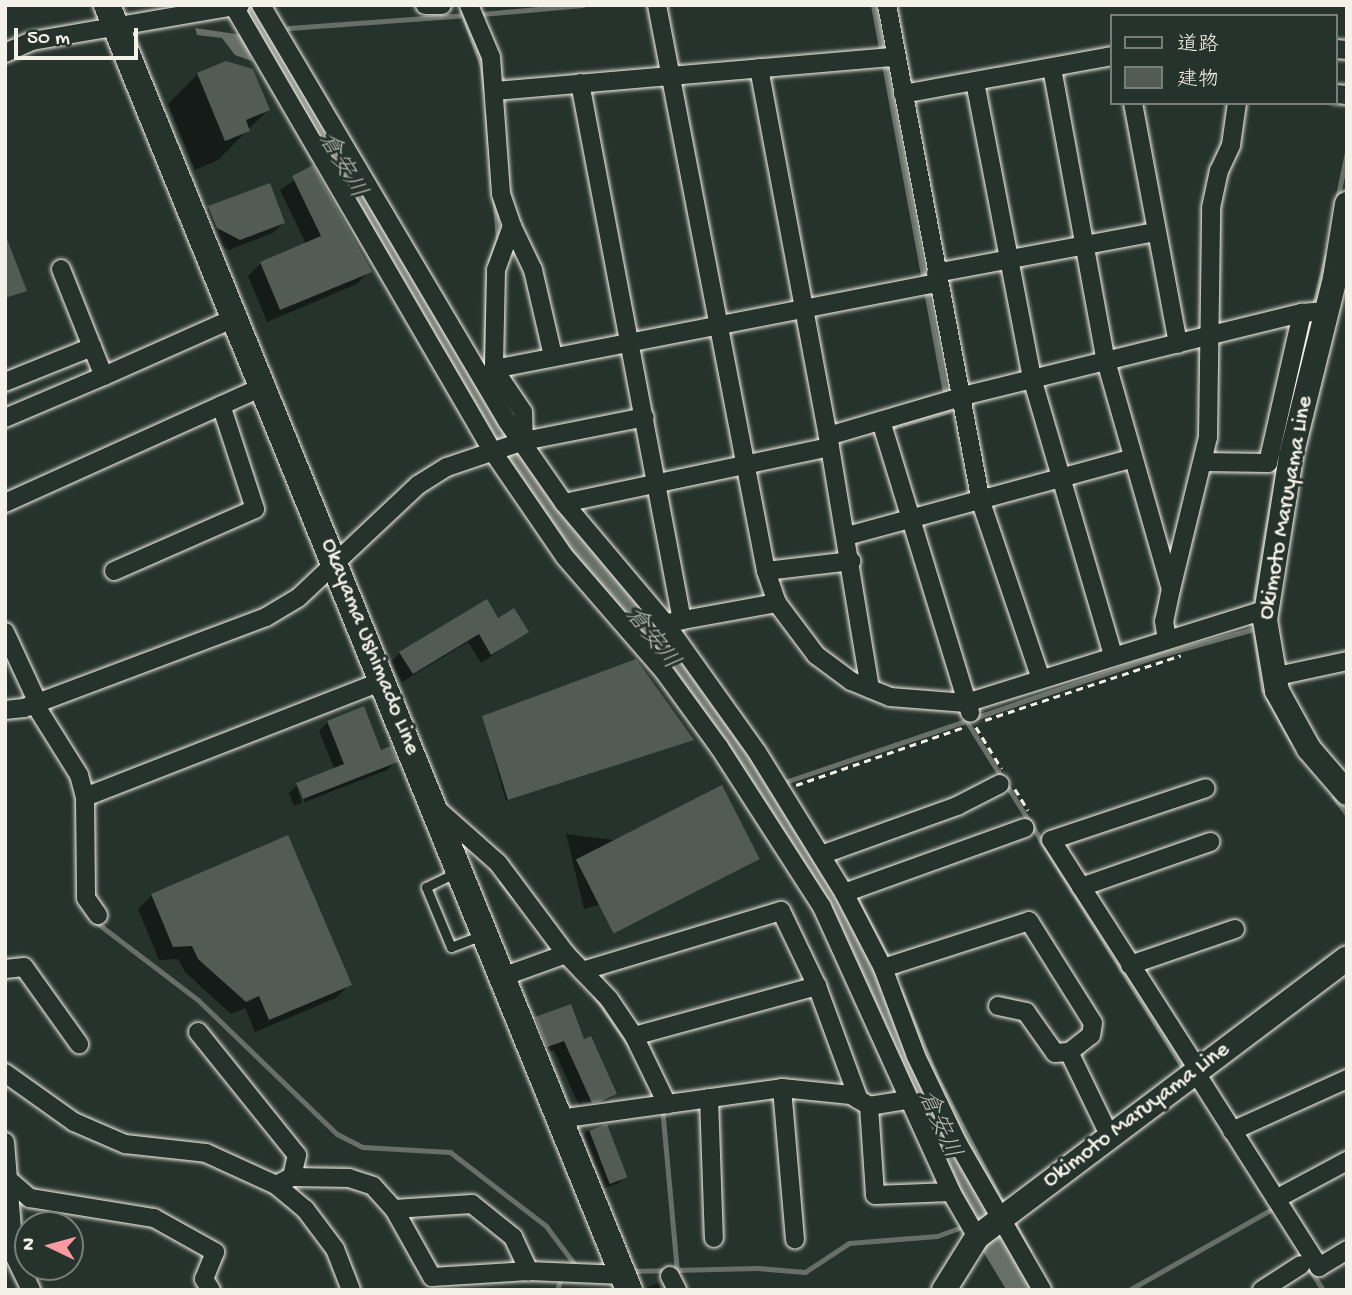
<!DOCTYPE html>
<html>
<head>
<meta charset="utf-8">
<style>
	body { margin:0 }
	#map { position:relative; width:1352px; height:1295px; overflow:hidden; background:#26332d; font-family:"Gochi Hand","Klee One",sans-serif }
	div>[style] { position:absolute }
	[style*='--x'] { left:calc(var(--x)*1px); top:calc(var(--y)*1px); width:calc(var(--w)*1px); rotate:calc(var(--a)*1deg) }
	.water>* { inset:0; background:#676f68 }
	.shadow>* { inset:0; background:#0007 }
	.stream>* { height:5px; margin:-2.5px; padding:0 2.5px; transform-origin:2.5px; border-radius:2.5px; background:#676f68 }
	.river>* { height:30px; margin:-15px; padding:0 15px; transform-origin:15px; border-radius:15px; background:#676f68 }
	.building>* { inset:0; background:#525c55; transform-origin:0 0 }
	.path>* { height:2.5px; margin-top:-1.25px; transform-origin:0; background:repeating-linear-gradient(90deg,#f4f1e8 0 7px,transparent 0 12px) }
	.roads { filter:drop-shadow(0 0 2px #f4f1e8) drop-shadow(0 0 2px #f4f1e8) }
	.lane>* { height:9px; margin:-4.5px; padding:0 4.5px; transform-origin:4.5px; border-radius:4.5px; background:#26332d }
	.street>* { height:18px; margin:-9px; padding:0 9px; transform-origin:9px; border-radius:9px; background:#26332d }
	.secondary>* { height:24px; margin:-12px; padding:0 12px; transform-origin:12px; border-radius:12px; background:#26332d }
	.primary>* { height:26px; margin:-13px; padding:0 13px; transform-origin:13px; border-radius:13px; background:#26332d }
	span { translate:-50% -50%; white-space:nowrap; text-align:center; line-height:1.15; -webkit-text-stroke:6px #26332d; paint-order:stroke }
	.street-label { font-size:23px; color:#f4f1e8 }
	.water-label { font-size:24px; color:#bcbdb5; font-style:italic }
	.frame { position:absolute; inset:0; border:7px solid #f4f1e8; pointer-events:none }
	.legend { position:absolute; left:1110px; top:14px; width:228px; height:91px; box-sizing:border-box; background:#26332d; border:2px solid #787f78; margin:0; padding:9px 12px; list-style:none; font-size:21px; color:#f4f1e8 }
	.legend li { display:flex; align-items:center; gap:14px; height:35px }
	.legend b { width:35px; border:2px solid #787f78 }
	.north { position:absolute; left:14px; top:1211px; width:70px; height:70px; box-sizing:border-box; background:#26332d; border:2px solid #787f78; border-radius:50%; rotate:275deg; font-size:19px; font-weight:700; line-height:28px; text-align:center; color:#f4f1e8 }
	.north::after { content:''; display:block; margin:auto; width:24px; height:32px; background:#ff9aa2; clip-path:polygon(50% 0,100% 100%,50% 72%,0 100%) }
	.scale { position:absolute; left:14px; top:28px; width:124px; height:32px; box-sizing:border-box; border:4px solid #f4f1e8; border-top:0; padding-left:9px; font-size:21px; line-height:24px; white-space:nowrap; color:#f4f1e8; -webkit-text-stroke:5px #26332d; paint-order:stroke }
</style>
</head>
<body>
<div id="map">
	<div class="water">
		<div style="clip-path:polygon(195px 28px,243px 35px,252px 61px,235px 55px,222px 38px,197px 35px)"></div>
	</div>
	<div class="shadow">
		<div style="clip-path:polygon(198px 74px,268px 110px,218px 160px,195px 170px,168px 104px)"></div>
		<div style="clip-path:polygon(312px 168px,369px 271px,357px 284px,267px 322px,248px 276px,261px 263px,306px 244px,280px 190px)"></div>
		<div style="clip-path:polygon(209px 207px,283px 223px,273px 233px,229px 250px,207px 238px,199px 218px)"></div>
		<div style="clip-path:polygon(497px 620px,527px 632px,481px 663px,468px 642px,402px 682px,390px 663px,400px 653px)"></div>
		<div style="clip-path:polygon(483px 718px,692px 740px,506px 801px)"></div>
		<div style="clip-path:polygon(328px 722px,396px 762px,387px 770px,305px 802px,296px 786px,302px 803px,294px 806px,289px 793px,297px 785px,335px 770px,319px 731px)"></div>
		<div style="clip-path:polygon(566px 834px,757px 858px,584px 909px)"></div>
		<div style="clip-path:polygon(152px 895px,350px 984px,336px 998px,255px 1032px,245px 1008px,231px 1014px,185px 972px,178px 959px,159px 960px,138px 909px)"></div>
		<div style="clip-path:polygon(536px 1019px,583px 1041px,615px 1093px,605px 1104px,582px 1112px,554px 1050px,537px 1056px,526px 1029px)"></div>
		<div style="clip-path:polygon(589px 1130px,625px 1176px,619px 1183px,603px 1189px,583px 1136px)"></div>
		<div style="clip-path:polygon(658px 1283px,661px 1290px,645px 1290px,645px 1289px)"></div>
	</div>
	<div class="stream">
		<div style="--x:873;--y:5;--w:413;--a:79.5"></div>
		<div style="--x:948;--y:411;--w:65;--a:163.8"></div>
		<div style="--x:462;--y:12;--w:58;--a:69.7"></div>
		<div style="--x:482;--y:66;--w:26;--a:83"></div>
		<div style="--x:482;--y:14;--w:101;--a:-5.1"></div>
		<div style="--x:289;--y:28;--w:178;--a:-4.2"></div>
		<div style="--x:487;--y:115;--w:123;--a:84.9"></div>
		<div style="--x:498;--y:238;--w:24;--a:109"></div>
		<div style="--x:1337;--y:200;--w:49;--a:-78.2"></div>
		<div style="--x:485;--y:369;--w:95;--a:-88.2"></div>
		<div style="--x:1297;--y:374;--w:121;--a:-76.1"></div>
		<div style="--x:492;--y:424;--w:9;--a:-32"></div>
		<div style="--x:1255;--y:597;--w:130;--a:-80.2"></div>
		<div style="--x:1255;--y:634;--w:56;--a:81.7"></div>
		<div style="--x:1263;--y:689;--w:60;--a:61.3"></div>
		<div style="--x:967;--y:722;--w:409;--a:58"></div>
		<div style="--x:787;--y:786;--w:4;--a:-117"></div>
		<div style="--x:785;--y:782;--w:400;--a:-18.7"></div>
		<div style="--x:1164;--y:654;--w:93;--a:-15.5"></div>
		<div style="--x:1334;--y:797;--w:21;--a:53"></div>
		<div style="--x:501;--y:882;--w:19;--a:51"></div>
		<div style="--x:853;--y:892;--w:71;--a:62.4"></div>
		<div style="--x:93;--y:920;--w:132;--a:37.3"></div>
		<div style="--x:198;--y:1000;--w:193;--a:44"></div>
		<div style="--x:337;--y:1134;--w:29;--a:27"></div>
		<div style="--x:363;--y:1147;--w:87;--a:3.3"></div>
		<div style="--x:450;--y:1152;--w:121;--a:37.6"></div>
		<div style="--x:546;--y:1226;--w:54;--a:53.3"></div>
		<div style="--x:900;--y:990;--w:93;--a:67.3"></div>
		<div style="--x:936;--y:1076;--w:144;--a:62.4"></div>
		<div style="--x:595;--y:996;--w:61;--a:55"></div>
		<div style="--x:662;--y:1107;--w:165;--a:84.8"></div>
		<div style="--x:1012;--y:1220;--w:35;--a:61"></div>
		<div style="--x:1306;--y:1263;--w:32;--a:58"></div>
		<div style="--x:632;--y:1271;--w:125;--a:-1.4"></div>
		<div style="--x:757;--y:1268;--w:48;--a:4.8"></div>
		<div style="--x:805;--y:1272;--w:53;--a:-33.4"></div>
		<div style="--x:849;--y:1243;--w:88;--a:-4.5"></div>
		<div style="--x:937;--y:1236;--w:30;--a:-20"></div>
		<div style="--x:557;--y:1290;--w:9;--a:-72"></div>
		<div style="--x:1129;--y:1290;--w:164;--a:-29.5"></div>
	</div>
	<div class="river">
		<div style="--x:247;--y:5;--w:501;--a:59.64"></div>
		<div style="--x:500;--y:437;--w:127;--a:54.9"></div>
		<div style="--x:573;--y:541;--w:265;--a:51.6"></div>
		<div style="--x:738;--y:749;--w:145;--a:58.5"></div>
		<div style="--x:814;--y:873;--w:109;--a:60.8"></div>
		<div style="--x:867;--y:968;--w:272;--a:65.7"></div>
		<div style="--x:979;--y:1216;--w:87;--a:58.7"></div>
	</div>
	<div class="building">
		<div style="clip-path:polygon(226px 61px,253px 69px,270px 110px,246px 120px,250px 131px,225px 141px,197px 73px)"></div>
		<div style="clip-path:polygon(313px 165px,372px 272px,280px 310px,260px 262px,321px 236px,292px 176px)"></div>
		<div style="clip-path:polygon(270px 183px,285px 223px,240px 240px,217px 228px,208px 206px)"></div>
		<div style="clip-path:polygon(5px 234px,27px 291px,5px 298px)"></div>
		<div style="clip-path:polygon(487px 599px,498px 618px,514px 608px,529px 632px,491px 655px,479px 634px,413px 674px,399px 652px)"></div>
		<div style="clip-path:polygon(636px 659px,694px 740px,508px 800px,482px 716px)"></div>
		<div style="clip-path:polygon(364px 706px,381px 750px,391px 746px,398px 762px,303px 799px,296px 783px,344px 764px,327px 721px)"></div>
		<div style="left:722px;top:785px;width:83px;height:164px;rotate:63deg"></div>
		<div style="clip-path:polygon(288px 835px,352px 985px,269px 1020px,259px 996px,246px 1002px,198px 959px,192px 946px,173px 947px,151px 894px)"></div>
		<div style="clip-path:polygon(571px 1004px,584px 1039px,591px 1036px,617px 1094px,599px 1102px,592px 1103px,564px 1041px,547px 1047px,535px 1017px)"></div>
		<div style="left:607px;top:1124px;width:57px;height:19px;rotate:69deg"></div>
	</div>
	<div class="path">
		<div style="--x:985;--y:720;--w:206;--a:-18.3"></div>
		<div style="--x:976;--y:727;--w:49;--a:58.2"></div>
		<div style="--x:796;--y:785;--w:176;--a:-19"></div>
		<div style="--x:1015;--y:789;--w:25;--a:58"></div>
	</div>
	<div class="roads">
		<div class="lane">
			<div style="--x:455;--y:873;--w:32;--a:154"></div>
			<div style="--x:426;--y:887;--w:65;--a:67.4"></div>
			<div style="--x:451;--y:947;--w:34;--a:-21"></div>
		</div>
		<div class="street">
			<div style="--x:233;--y:5;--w:517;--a:59.82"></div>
			<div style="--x:493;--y:452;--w:127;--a:55.6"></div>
			<div style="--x:565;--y:557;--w:150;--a:49.1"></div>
			<div style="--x:663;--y:670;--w:95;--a:54"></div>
			<div style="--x:719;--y:747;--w:190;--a:57.2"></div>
			<div style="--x:822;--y:907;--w:313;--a:65.6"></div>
			<div style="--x:261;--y:5;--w:483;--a:59.4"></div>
			<div style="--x:507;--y:421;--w:100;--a:55.2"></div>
			<div style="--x:564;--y:503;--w:157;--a:49.9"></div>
			<div style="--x:665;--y:623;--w:158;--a:54.5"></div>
			<div style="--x:757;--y:752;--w:166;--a:58.3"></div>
			<div style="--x:844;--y:893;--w:85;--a:62.5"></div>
			<div style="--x:883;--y:968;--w:94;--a:69.4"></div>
			<div style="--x:916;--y:1056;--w:95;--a:64.5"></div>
			<div style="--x:957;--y:1142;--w:171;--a:60.1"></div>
			<div style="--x:425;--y:5;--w:17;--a:0"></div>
			<div style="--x:469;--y:5;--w:56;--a:67.1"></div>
			<div style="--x:491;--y:57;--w:137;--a:85.8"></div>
			<div style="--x:501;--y:194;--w:34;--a:71"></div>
			<div style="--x:512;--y:226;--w:47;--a:110"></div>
			<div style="--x:496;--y:270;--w:99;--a:91.2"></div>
			<div style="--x:494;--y:369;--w:52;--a:56"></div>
			<div style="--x:523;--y:412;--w:29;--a:88"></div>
			<div style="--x:657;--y:5;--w:576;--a:79.1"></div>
			<div style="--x:766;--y:571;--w:34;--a:71"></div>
			<div style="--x:777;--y:603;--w:65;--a:53.1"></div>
			<div style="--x:816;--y:655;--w:44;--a:36.6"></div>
			<div style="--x:851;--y:681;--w:42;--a:22.3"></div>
			<div style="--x:890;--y:697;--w:76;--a:4.5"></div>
			<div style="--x:966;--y:703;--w:313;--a:-17.3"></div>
			<div style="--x:887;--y:5;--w:506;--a:79.29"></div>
			<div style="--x:981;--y:502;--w:187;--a:71.3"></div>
			<div style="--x:1336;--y:49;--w:11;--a:5"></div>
			<div style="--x:5;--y:53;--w:30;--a:-24"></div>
			<div style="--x:32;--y:41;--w:211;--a:-9.8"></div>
			<div style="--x:759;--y:68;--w:374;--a:79.4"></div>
			<div style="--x:1052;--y:68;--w:298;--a:79.6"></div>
			<div style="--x:1106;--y:361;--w:237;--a:74.1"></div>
			<div style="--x:1171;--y:589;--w:33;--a:102"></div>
			<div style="--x:1164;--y:621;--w:18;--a:81"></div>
			<div style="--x:975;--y:82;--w:301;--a:79.1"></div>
			<div style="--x:1032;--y:378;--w:289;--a:73.7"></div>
			<div style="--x:580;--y:83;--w:547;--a:79.25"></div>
			<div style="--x:495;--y:91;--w:401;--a:-4.9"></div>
			<div style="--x:903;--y:94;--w:212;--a:-10.3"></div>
			<div style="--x:1336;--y:94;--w:11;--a:5"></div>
			<div style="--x:1133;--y:103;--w:245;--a:79.4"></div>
			<div style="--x:512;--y:226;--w:49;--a:64.5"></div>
			<div style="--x:533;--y:270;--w:88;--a:76.9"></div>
			<div style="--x:61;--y:269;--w:84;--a:68.3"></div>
			<div style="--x:936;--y:273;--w:223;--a:-10.6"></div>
			<div style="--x:494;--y:369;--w:451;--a:-11"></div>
			<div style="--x:5;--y:382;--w:94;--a:-21.9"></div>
			<div style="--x:92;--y:347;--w:31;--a:68"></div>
			<div style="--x:104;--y:376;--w:142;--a:-24"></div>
			<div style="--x:5;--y:418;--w:108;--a:-23"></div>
			<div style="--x:881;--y:421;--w:305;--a:73"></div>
			<div style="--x:830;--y:447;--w:245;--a:80.6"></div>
			<div style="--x:1203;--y:462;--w:65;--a:0.9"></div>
			<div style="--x:1268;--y:463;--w:154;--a:-77.2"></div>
			<div style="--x:5;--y:503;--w:282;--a:-24.3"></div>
			<div style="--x:564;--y:503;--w:272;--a:-11.9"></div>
			<div style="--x:830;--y:447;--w:11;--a:-100"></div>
			<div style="--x:828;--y:436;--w:145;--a:-16.4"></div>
			<div style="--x:967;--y:395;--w:345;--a:-13.8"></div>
			<div style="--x:1302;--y:313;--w:23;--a:-5"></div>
			<div style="--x:847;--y:536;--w:294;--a:-15.2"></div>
			<div style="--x:114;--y:571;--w:154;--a:-23.7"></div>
			<div style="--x:255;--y:509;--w:109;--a:-108.1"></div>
			<div style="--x:766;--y:571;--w:86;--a:-6.7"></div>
			<div style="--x:1171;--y:589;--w:156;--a:-76.3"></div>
			<div style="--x:1208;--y:437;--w:229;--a:-89.2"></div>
			<div style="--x:1211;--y:208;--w:38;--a:-78"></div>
			<div style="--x:1219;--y:171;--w:29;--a:-65"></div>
			<div style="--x:1231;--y:145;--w:42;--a:-81.9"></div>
			<div style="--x:672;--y:622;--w:107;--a:-10.3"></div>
			<div style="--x:5;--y:632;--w:76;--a:65.1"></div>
			<div style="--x:1273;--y:677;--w:76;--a:-12.2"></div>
			<div style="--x:34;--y:703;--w:85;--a:58"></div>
			<div style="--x:79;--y:775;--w:23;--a:75"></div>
			<div style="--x:85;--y:797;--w:101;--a:89.4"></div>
			<div style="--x:86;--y:898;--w:21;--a:55"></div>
			<div style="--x:5;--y:710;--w:19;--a:-6"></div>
			<div style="--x:24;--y:708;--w:259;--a:-20.6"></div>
			<div style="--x:266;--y:617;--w:37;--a:-31"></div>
			<div style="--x:298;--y:598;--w:165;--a:-43.3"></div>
			<div style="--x:418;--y:485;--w:34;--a:-32"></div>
			<div style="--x:447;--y:467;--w:81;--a:-18.7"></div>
			<div style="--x:524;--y:441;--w:123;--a:-11.2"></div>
			<div style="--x:85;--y:797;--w:320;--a:-21.3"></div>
			<div style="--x:437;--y:809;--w:81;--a:41.5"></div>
			<div style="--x:498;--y:863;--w:114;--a:53.2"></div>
			<div style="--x:566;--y:954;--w:62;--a:46.3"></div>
			<div style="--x:609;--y:999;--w:45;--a:56"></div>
			<div style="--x:634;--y:1036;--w:76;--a:64.1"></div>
			<div style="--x:821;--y:855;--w:145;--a:-19.8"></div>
			<div style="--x:957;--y:806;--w:48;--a:-27.1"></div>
			<div style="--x:1081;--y:887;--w:137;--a:-19.2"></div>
			<div style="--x:844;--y:893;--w:192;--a:-19.8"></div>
			<div style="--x:1130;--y:965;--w:111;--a:-18.9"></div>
			<div style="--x:883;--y:968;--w:153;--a:-17.8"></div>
			<div style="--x:1029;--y:921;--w:120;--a:57.9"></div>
			<div style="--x:1093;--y:1023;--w:12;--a:99"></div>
			<div style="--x:1091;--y:1035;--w:28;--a:142"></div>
			<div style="--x:1069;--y:1052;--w:94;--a:64.2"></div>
			<div style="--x:5;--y:969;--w:19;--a:-6"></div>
			<div style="--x:24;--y:967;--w:95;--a:54.5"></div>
			<div style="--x:582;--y:971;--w:208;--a:-16.8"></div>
			<div style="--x:781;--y:911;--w:83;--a:64.4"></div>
			<div style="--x:817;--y:986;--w:121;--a:69.8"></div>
			<div style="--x:502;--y:977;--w:68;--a:-19.8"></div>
			<div style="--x:998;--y:1006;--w:29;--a:12"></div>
			<div style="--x:1026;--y:1012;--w:50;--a:54.7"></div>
			<div style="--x:1055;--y:1053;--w:14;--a:-4"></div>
			<div style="--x:198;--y:1032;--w:158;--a:51.2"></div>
			<div style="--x:297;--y:1155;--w:23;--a:103"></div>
			<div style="--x:634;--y:1036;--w:190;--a:-15.3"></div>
			<div style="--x:1199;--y:1071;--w:274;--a:-122.6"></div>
			<div style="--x:1051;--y:840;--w:163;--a:-18.5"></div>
			<div style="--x:5;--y:1073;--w:85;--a:35.4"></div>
			<div style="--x:74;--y:1122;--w:56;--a:23.3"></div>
			<div style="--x:125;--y:1144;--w:81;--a:6.3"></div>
			<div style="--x:206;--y:1153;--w:77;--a:24.6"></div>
			<div style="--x:276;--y:1185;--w:38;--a:40"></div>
			<div style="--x:305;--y:1209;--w:50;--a:53.1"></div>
			<div style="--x:335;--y:1249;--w:44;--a:68.7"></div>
			<div style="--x:1196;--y:1073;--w:230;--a:57.6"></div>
			<div style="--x:1319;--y:1267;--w:33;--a:-31"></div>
			<div style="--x:782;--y:1088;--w:152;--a:85.1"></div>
			<div style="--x:709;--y:1098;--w:140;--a:88"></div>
			<div style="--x:869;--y:1106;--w:39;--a:-9"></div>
			<div style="--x:559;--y:1119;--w:225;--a:-7.9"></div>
			<div style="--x:782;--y:1088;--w:69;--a:5.8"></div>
			<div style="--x:851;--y:1095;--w:21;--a:31"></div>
			<div style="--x:869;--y:1106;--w:89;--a:86.1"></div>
			<div style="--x:875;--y:1195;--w:76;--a:-2.3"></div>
			<div style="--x:951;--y:1192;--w:52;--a:60"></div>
			<div style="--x:1232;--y:1131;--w:126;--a:-24.3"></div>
			<div style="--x:5;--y:1142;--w:113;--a:85.4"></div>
			<div style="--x:14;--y:1255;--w:39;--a:64"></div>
			<div style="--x:9;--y:1180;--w:28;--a:41"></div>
			<div style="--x:30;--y:1198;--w:126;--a:9.2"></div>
			<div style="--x:154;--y:1218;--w:70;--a:29.1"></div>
			<div style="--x:215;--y:1252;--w:29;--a:112"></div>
			<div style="--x:204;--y:1279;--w:13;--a:58"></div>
			<div style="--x:276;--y:1185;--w:18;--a:-27"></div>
			<div style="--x:292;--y:1177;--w:57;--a:1"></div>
			<div style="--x:349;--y:1178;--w:25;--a:18"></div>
			<div style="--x:373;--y:1186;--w:31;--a:48"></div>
			<div style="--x:394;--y:1209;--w:78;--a:60.8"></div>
			<div style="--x:432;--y:1277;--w:97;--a:-3.5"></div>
			<div style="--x:529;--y:1271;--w:94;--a:2.4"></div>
			<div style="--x:1276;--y:1199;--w:81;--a:-28.2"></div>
			<div style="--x:394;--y:1209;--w:78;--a:-3.7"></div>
			<div style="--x:472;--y:1204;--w:53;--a:38.8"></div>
			<div style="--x:513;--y:1237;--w:38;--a:65"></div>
			<div style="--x:670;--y:1276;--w:16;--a:63"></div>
			<div style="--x:1262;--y:1290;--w:46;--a:-32.7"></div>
		</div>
		<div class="secondary">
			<div style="--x:1347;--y:204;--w:75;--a:99.2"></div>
			<div style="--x:1335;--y:278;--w:183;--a:103.9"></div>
			<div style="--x:1291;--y:456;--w:166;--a:99"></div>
			<div style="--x:1265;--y:620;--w:72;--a:80.4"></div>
			<div style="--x:1277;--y:691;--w:66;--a:61.1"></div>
			<div style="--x:1309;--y:749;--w:58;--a:49.2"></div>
			<div style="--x:944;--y:1290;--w:62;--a:-58.1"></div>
			<div style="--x:977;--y:1237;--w:463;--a:-37"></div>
		</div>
		<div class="primary">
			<div style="--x:107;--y:5;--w:1387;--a:67.89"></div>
		</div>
	</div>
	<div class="street-label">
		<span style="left:1287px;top:508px;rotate:-80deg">Okimoto Maruyama Line</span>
		<span style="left:369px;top:647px;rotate:68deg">Okayama Ushimado Line</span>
		<span style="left:1137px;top:1116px;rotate:-37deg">Okimoto Maruyama Line</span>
	</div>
	<div class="water-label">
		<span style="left:341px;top:166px;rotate:60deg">倉安川</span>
		<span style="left:651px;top:639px;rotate:52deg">倉安川</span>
		<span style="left:938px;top:1125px;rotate:66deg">倉安川</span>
	</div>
	<div class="frame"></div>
	<ul class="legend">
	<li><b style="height:9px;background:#26332d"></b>道路</li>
	<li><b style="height:19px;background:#525c55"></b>建物</li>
	</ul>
	<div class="north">N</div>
	<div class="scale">50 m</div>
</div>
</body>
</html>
